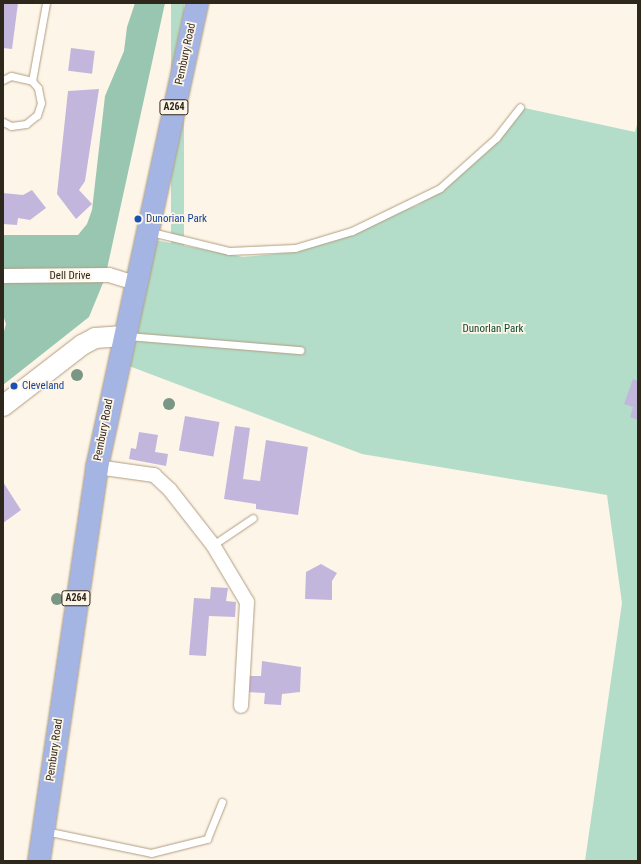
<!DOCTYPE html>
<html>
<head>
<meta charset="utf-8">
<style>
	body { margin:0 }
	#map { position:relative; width:641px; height:864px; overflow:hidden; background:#fdf5e8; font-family:"Roboto Condensed",sans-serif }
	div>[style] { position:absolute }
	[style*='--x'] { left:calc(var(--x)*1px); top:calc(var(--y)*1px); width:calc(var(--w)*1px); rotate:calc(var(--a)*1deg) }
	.green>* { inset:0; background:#b3ddc8; transform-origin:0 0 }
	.forest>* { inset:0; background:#99c6b0 }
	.building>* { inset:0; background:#c3b6dd; transform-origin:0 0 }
	.roads { filter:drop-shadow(0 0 1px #b19d80) drop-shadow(0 0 1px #b19d80) }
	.lane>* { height:7px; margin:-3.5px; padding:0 3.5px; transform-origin:3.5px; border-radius:3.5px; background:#fff }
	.street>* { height:14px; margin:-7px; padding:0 7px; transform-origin:7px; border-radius:7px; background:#fff }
	.secondary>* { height:20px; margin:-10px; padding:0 10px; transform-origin:10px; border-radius:10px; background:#fff }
	.primary>* { height:22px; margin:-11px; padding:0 11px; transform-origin:11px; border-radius:11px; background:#a4b4e3 }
	.trees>* { width:12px; height:12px; margin:-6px; border-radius:50%; background:#7a9684 }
	.dots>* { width:11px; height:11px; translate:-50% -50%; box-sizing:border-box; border:2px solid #fdf5e8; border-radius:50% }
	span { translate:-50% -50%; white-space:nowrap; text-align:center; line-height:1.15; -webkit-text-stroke:3.5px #fdf5e8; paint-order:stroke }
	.shield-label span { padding:1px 3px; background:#fdf5e8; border:1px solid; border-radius:3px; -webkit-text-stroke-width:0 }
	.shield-label { font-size:10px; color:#2e271b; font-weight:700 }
	.street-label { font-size:11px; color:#2e271b }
	.transit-label { font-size:11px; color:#164399 }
	.left { translate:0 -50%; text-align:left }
	.park-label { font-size:11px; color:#0e4933 }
	.frame { position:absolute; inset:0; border:4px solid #2e271b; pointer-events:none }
</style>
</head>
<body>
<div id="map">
	<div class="green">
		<div style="left:171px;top:3px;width:13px;height:277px"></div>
		<div style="clip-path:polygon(520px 107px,635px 132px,638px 121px,638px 861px,585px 861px,622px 603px,607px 495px,362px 454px,129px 366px,155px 240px,243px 257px,294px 252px,418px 205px,479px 158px)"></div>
	</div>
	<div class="forest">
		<div style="clip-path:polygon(135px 3px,165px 3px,105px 278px,89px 317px,3px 385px,3px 335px,6px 324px,3px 315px,3px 235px,78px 235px,87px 224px,92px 210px,105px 96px,124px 51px,127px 27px)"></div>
	</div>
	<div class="building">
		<div style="clip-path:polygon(3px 3px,18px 3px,12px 49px,3px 48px)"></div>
		<div style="left:71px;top:48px;width:24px;height:23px;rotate:7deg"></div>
		<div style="clip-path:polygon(99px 89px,85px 181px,79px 190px,92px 204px,76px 219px,57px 194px,68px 91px)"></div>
		<div style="clip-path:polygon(32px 190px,46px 208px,30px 220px,18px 218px,17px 225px,3px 224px,3px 193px,23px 195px)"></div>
		<div style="clip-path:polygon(633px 379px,638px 381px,638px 420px,630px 417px,633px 407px,624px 404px)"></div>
		<div style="left:185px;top:416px;width:35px;height:35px;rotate:10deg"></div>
		<div style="clip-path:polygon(235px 426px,250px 428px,243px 479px,260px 481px,266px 440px,308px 447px,298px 515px,256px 509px,256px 504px,224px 499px)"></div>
		<div style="clip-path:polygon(139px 432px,158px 435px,155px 452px,168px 454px,166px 466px,129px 459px,131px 448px,136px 449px)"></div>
		<div style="clip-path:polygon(3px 482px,21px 510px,3px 523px)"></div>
		<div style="clip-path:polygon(321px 564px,337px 573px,332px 581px,332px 600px,305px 599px,306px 572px)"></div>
		<div style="clip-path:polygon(211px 587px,228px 588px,226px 601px,236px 602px,235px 617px,209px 616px,206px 656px,189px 655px,194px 598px,210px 599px)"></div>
		<div style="clip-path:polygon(262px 661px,301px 667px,300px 692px,282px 694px,281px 705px,264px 704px,265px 693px,247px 692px,248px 676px,261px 676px)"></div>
	</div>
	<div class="roads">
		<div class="lane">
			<div style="--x:3;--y:80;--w:9;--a:-27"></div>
			<div style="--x:11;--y:76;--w:22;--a:13"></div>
			<div style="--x:32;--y:81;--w:9;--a:49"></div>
			<div style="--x:38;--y:88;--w:15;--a:79"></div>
			<div style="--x:41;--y:103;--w:13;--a:108"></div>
			<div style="--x:37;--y:115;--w:14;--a:141"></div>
			<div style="--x:26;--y:124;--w:15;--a:172"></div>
			<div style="--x:11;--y:126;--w:9;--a:-153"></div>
			<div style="--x:32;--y:81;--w:79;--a:-79.8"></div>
			<div style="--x:151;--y:232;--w:80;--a:13.7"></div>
			<div style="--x:229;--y:251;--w:66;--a:-2.6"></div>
			<div style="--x:295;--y:248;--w:59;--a:-16.6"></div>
			<div style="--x:352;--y:231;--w:98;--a:-26"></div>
			<div style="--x:440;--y:188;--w:75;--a:-41.8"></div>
			<div style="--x:496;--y:138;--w:39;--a:-52"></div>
			<div style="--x:128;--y:336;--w:173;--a:4.7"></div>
			<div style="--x:213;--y:545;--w:48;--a:-34"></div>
			<div style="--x:45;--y:831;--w:108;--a:11.7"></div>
			<div style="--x:151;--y:853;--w:58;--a:-14"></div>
			<div style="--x:207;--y:839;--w:40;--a:-68"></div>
		</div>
		<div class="street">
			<div style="--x:3;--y:276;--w:106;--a:-0.5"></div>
			<div style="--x:109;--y:275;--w:27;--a:17"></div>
			<div style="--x:97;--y:467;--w:58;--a:8"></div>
			<div style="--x:154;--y:475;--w:22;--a:43"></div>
			<div style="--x:170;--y:490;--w:70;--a:52"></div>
			<div style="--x:213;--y:545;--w:66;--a:59.2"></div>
			<div style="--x:247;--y:602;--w:104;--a:93.3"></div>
		</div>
		<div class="secondary">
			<div style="--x:3;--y:406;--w:100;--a:-37.7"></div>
			<div style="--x:82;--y:345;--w:15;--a:-28"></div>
			<div style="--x:95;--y:338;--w:29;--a:-4"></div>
		</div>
		<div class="primary">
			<div style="--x:39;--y:861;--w:398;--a:-81.6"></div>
			<div style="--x:97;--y:467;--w:475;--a:-77.8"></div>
		</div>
	</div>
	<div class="trees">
		<div style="left:77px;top:375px"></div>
		<div style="left:169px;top:404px"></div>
		<div style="left:57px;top:599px"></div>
	</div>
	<div class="dots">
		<div style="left:138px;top:219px;background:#1a4fb4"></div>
		<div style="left:14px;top:386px;background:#1a4fb4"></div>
	</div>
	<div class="shield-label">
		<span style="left:174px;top:107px">A264</span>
		<span style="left:76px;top:598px">A264</span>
	</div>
	<div class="street-label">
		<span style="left:186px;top:54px;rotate:-78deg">Pembury Road</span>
		<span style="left:70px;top:276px">Dell Drive</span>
		<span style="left:104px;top:430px;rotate:-79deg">Pembury Road</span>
		<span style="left:55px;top:750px;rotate:-82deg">Pembury Road</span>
	</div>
	<div class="transit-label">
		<span class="left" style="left:146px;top:219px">Dunorian Park</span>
		<span class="left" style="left:22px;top:386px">Cleveland</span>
	</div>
	<div class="park-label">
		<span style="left:493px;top:329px">Dunorlan Park</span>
	</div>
	<div class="frame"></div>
</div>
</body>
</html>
